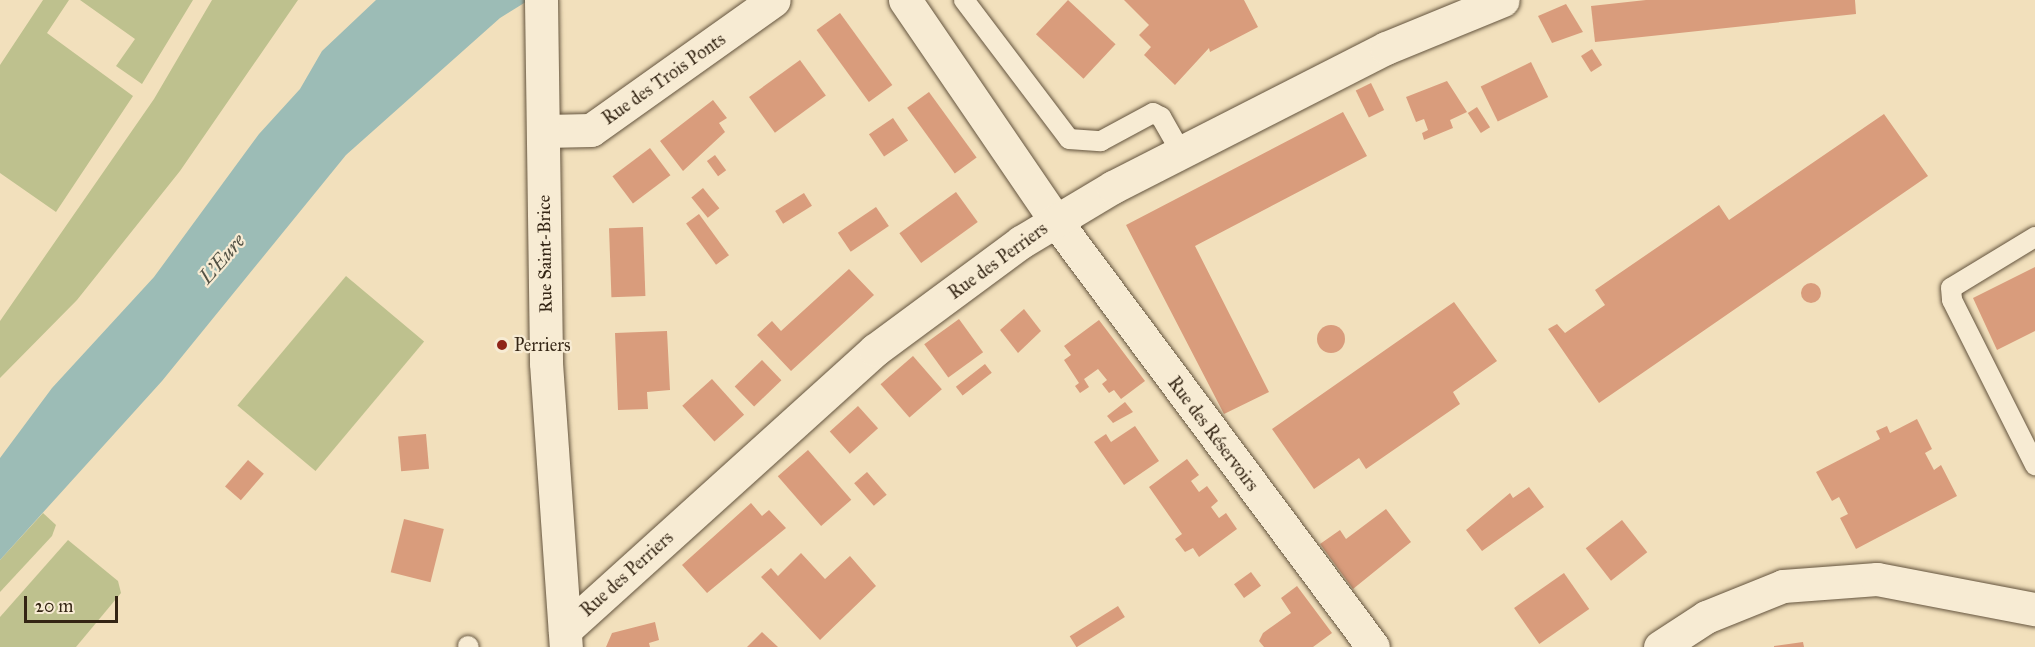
<!DOCTYPE html>
<html>
<head>
<meta charset="utf-8">
<style>
	body { margin:0 }
	#map { position:relative; width:2035px; height:647px; overflow:hidden; background:#f2e0bc; font-family:"IM FELL Great Primer",serif }
	div>[style] { position:absolute }
	[style*='--x'] { left:calc(var(--x)*1px); top:calc(var(--y)*1px); width:calc(var(--w)*1px); rotate:calc(var(--a)*1deg) }
	.green>* { inset:0; background:#bec18e; transform-origin:0 0 }
	.water>* { inset:0; background:#9cbcb6 }
	.building>* { inset:0; background:#d99c7c; transform-origin:0 0 }
	.round { border-radius:50% }
	.roads { filter:drop-shadow(0 0 2px #64543e) drop-shadow(0 0 2px #64543e) }
	.service>* { height:20px; margin:-10px; padding:0 10px; transform-origin:10px; border-radius:10px; background:#f7ebd3 }
	.minor>* { height:33px; margin:-16.5px; padding:0 16.5px; transform-origin:16.5px; border-radius:16.5px; background:#f7ebd3 }
	.tertiary>* { height:33px; margin:-16.5px; padding:0 16.5px; transform-origin:16.5px; border-radius:16.5px; background:#f7ebd3 }
	.secondary>* { height:33px; margin:-16.5px; padding:0 16.5px; transform-origin:16.5px; border-radius:16.5px; background:#f7ebd3 }
	.dots>* { width:16px; height:16px; translate:-50% -50%; box-sizing:border-box; border:3px solid #f7ebd3; border-radius:50% }
	span { translate:-50% -50%; white-space:nowrap; text-align:center; line-height:1.15; -webkit-text-stroke:4.5px #f7ebd3; paint-order:stroke }
	.street-label { font-size:18px; color:#342514 }
	.poi-label { font-size:18px; color:#342514 }
	.left { translate:0 -50%; text-align:left }
	.water-label { font-size:20px; color:#535245; font-style:italic }
	.scale { position:absolute; left:24px; top:596px; width:94px; height:27px; box-sizing:border-box; border:3px solid #342514; border-top:0; padding-left:8px; font-size:18px; line-height:21px; white-space:nowrap; color:#342514; -webkit-text-stroke:4px #f7ebd3; paint-order:stroke }
</style>
</head>
<body>
<div id="map">
	<div class="green">
		<div style="clip-path:polygon(43px 0,69px 0,47px 33px,133px 96px,56px 212px,0 173px,0 65px)"></div>
		<div style="clip-path:polygon(80px 0,193px 0,142px 84px,116px 66px,135px 39px)"></div>
		<div style="clip-path:polygon(212px 0,298px 0,180px 171px,77px 300px,0 378px,0 321px,154px 99px)"></div>
		<div style="left:346px;top:276px;width:102px;height:169px;rotate:40deg"></div>
		<div style="clip-path:polygon(43px 513px,56px 525px,52px 536px,0 592px,0 560px)"></div>
		<div style="clip-path:polygon(68px 540px,118px 581px,121px 593px,76px 647px,0 647px,0 617px)"></div>
	</div>
	<div class="water">
		<div style="clip-path:polygon(376px 0,529px 0,500px 18px,346px 155px,162px 381px,0 560px,0 458px,52px 388px,154px 277px,259px 134px,300px 89px,322px 51px)"></div>
	</div>
	<div class="building">
		<div style="left:1068px;top:0;width:65px;height:47px;rotate:43deg"></div>
		<div style="clip-path:polygon(1124px 0,1244px 0,1258px 27px,1210px 52px,1209px 48px,1175px 85px,1144px 55px,1151px 47px,1139px 35px,1149px 25px)"></div>
		<div style="clip-path:polygon(1646px 0,1855px 0,1856px 14px,1595px 42px,1591px 6px)"></div>
		<div style="clip-path:polygon(1566px 4px,1583px 32px,1552px 43px,1538px 16px)"></div>
		<div style="left:840px;top:13px;width:89px;height:29px;rotate:54deg"></div>
		<div style="left:1592px;top:49px;width:19px;height:13px;rotate:58deg"></div>
		<div style="left:800px;top:60px;width:44px;height:63px;rotate:54deg"></div>
		<div style="left:1531px;top:62px;width:39px;height:56px;rotate:64deg"></div>
		<div style="clip-path:polygon(1447px 81px,1467px 112px,1450px 120px,1453px 128px,1424px 140px,1422px 133px,1428px 130px,1424px 119px,1416px 122px,1406px 97px)"></div>
		<div style="left:1371px;top:83px;width:30px;height:17px;rotate:64deg"></div>
		<div style="left:929px;top:92px;width:81px;height:27px;rotate:54deg"></div>
		<div style="clip-path:polygon(713px 100px,727px 118px,719px 123px,725px 132px,683px 171px,660px 141px)"></div>
		<div style="left:1477px;top:107px;width:24px;height:11px;rotate:57deg"></div>
		<div style="clip-path:polygon(1343px 112px,1367px 156px,1195px 246px,1269px 392px,1224px 414px,1126px 225px)"></div>
		<div style="clip-path:polygon(1884px 114px,1928px 176px,1599px 403px,1548px 329px,1557px 324px,1565px 333px,1605px 305px,1595px 290px,1719px 205px,1729px 220px)"></div>
		<div style="left:893px;top:118px;width:27px;height:29px;rotate:56deg"></div>
		<div style="left:650px;top:148px;width:34px;height:47px;rotate:53deg"></div>
		<div style="left:715px;top:155px;width:19px;height:10px;rotate:54deg"></div>
		<div style="left:703px;top:188px;width:26px;height:15px;rotate:51deg"></div>
		<div style="left:956px;top:192px;width:37px;height:70px;rotate:54deg"></div>
		<div style="left:804px;top:193px;width:15px;height:34px;rotate:58deg"></div>
		<div style="left:876px;top:207px;width:23px;height:46px;rotate:56deg"></div>
		<div style="left:699px;top:214px;width:51px;height:16px;rotate:54deg"></div>
		<div style="left:643px;top:227px;width:69px;height:34px;rotate:88deg"></div>
		<div style="clip-path:polygon(2035px 267px,2035px 331px,1997px 350px,1973px 298px)"></div>
		<div style="clip-path:polygon(849px 269px,874px 295px,791px 371px,757px 335px,772px 321px,781px 331px)"></div>
		<div class="round" style="left:1801px;top:283px;width:20px;height:20px"></div>
		<div style="clip-path:polygon(1454px 302px,1497px 361px,1453px 392px,1460px 404px,1366px 469px,1359px 458px,1314px 489px,1272px 429px)"></div>
		<div style="clip-path:polygon(1024px 309px,1041px 331px,1018px 353px,1000px 330px)"></div>
		<div style="left:959px;top:319px;width:41px;height:43px;rotate:54deg"></div>
		<div style="clip-path:polygon(1099px 320px,1145px 381px,1121px 399px,1114px 390px,1109px 393px,1102px 384px,1107px 380px,1098px 369px,1084px 379px,1089px 387px,1080px 393px,1075px 386px,1079px 383px,1064px 360px,1071px 355px,1064px 346px)"></div>
		<div class="round" style="left:1317px;top:325px;width:28px;height:28px"></div>
		<div style="clip-path:polygon(667px 331px,670px 390px,647px 392px,648px 409px,618px 410px,615px 333px)"></div>
		<div style="left:913px;top:356px;width:44px;height:43px;rotate:49deg"></div>
		<div style="left:762px;top:360px;width:28px;height:38px;rotate:46deg"></div>
		<div style="left:985px;top:364px;width:11px;height:37px;rotate:52deg"></div>
		<div style="left:712px;top:379px;width:48px;height:40px;rotate:48deg"></div>
		<div style="clip-path:polygon(1125px 402px,1133px 412px,1113px 423px,1107px 416px)"></div>
		<div style="left:858px;top:406px;width:30px;height:38px;rotate:48deg"></div>
		<div style="clip-path:polygon(1917px 419px,1932px 449px,1925px 453px,1934px 470px,1941px 465px,1957px 496px,1856px 549px,1840px 518px,1848px 514px,1839px 497px,1832px 501px,1816px 472px,1880px 439px,1876px 431px,1887px 426px,1890px 433px)"></div>
		<div style="clip-path:polygon(1135px 426px,1159px 461px,1124px 485px,1094px 442px,1106px 434px,1111px 442px)"></div>
		<div style="left:426px;top:434px;width:35px;height:28px;rotate:85deg"></div>
		<div style="left:808px;top:450px;width:66px;height:40px;rotate:49deg"></div>
		<div style="clip-path:polygon(1187px 459px,1199px 475px,1191px 481px,1199px 492px,1207px 486px,1218px 501px,1211px 507px,1219px 518px,1226px 513px,1237px 529px,1199px 557px,1193px 548px,1185px 552px,1175px 539px,1182px 534px,1149px 487px)"></div>
		<div style="left:248px;top:460px;width:21px;height:35px;rotate:41deg"></div>
		<div style="left:867px;top:472px;width:30px;height:17px;rotate:49deg"></div>
		<div style="clip-path:polygon(1529px 487px,1544px 507px,1482px 551px,1466px 530px,1510px 493px,1513px 498px)"></div>
		<div style="clip-path:polygon(751px 503px,762px 516px,769px 510px,786px 528px,707px 593px,682px 565px)"></div>
		<div style="clip-path:polygon(1386px 509px,1411px 542px,1353px 589px,1320px 544px,1340px 530px,1346px 539px)"></div>
		<div style="left:404px;top:519px;width:41px;height:55px;rotate:14deg"></div>
		<div style="left:1622px;top:520px;width:41px;height:46px;rotate:52deg"></div>
		<div style="clip-path:polygon(801px 553px,825px 579px,850px 556px,876px 586px,820px 640px,761px 577px,771px 568px,778px 576px)"></div>
		<div style="left:1251px;top:572px;width:17px;height:21px;rotate:54deg"></div>
		<div style="left:1564px;top:573px;width:44px;height:61px;rotate:55deg"></div>
		<div style="clip-path:polygon(1297px 586px,1332px 633px,1313px 647px,1264px 647px,1259px 641px,1263px 633px,1291px 613px,1281px 598px)"></div>
		<div style="left:1118px;top:606px;width:13px;height:57px;rotate:58deg"></div>
		<div style="clip-path:polygon(655px 622px,659px 640px,649px 643px,650px 647px,606px 647px,612px 633px)"></div>
		<div style="clip-path:polygon(762px 632px,778px 647px,747px 647px)"></div>
		<div style="clip-path:polygon(1803px 642px,1804px 647px,1774px 647px,1774px 646px)"></div>
	</div>
	<div class="roads">
		<div class="service">
			<div style="--x:964;--y:0;--w:174;--a:52.9"></div>
			<div style="--x:1069;--y:139;--w:32;--a:4"></div>
			<div style="--x:1101;--y:141;--w:59;--a:-28.3"></div>
			<div style="--x:1153;--y:113;--w:9;--a:27"></div>
			<div style="--x:1161;--y:117;--w:43;--a:60.4"></div>
			<div style="--x:2035;--y:237;--w:98;--a:148.7"></div>
			<div style="--x:1951;--y:288;--w:12;--a:85"></div>
			<div style="--x:1952;--y:300;--w:185;--a:63.3"></div>
			<div style="--x:468;--y:646;--w:1;--a:45"></div>
		</div>
		<div class="minor">
			<div style="--x:905;--y:0;--w:266;--a:55.7"></div>
			<div style="--x:544;--y:131;--w:47;--a:-1.2"></div>
			<div style="--x:591;--y:130;--w:224;--a:-35.4"></div>
			<div style="--x:1660;--y:647;--w:55;--a:-33.1"></div>
			<div style="--x:1706;--y:617;--w:83;--a:-21.9"></div>
			<div style="--x:1783;--y:586;--w:94;--a:-4.3"></div>
			<div style="--x:1877;--y:579;--w:161;--a:10.8"></div>
		</div>
		<div class="tertiary">
			<div style="--x:1055;--y:220;--w:532;--a:53.32"></div>
			<div style="--x:565;--y:630;--w:418;--a:-42.1"></div>
			<div style="--x:875;--y:350;--w:182;--a:-36.5"></div>
			<div style="--x:1021;--y:242;--w:107;--a:-30.9"></div>
			<div style="--x:1113;--y:187;--w:306;--a:-27"></div>
			<div style="--x:1386;--y:48;--w:126;--a:-22.3"></div>
		</div>
		<div class="secondary">
			<div style="--x:541;--y:0;--w:363;--a:89.2"></div>
			<div style="--x:546;--y:363;--w:285;--a:86"></div>
		</div>
	</div>
	<div class="dots">
		<div style="left:502px;top:345px;background:#8f2418"></div>
	</div>
	<div class="street-label">
		<span style="left:664px;top:79px;rotate:-35deg">Rue des Trois Ponts</span>
		<span style="left:545px;top:254px;rotate:-91deg">Rue Saint-Brice</span>
		<span style="left:998px;top:261px;rotate:-36deg">Rue des Perriers</span>
		<span style="left:1213px;top:434px;rotate:53deg">Rue des Réservoirs</span>
		<span style="left:627px;top:574px;rotate:-42deg">Rue des Perriers</span>
	</div>
	<div class="poi-label">
		<span class="left" style="left:514px;top:345px">Perriers</span>
	</div>
	<div class="water-label">
		<span style="left:222px;top:259px;rotate:-49deg">L'Eure</span>
	</div>
	<div class="scale">20 m</div>
</div>
</body>
</html>
